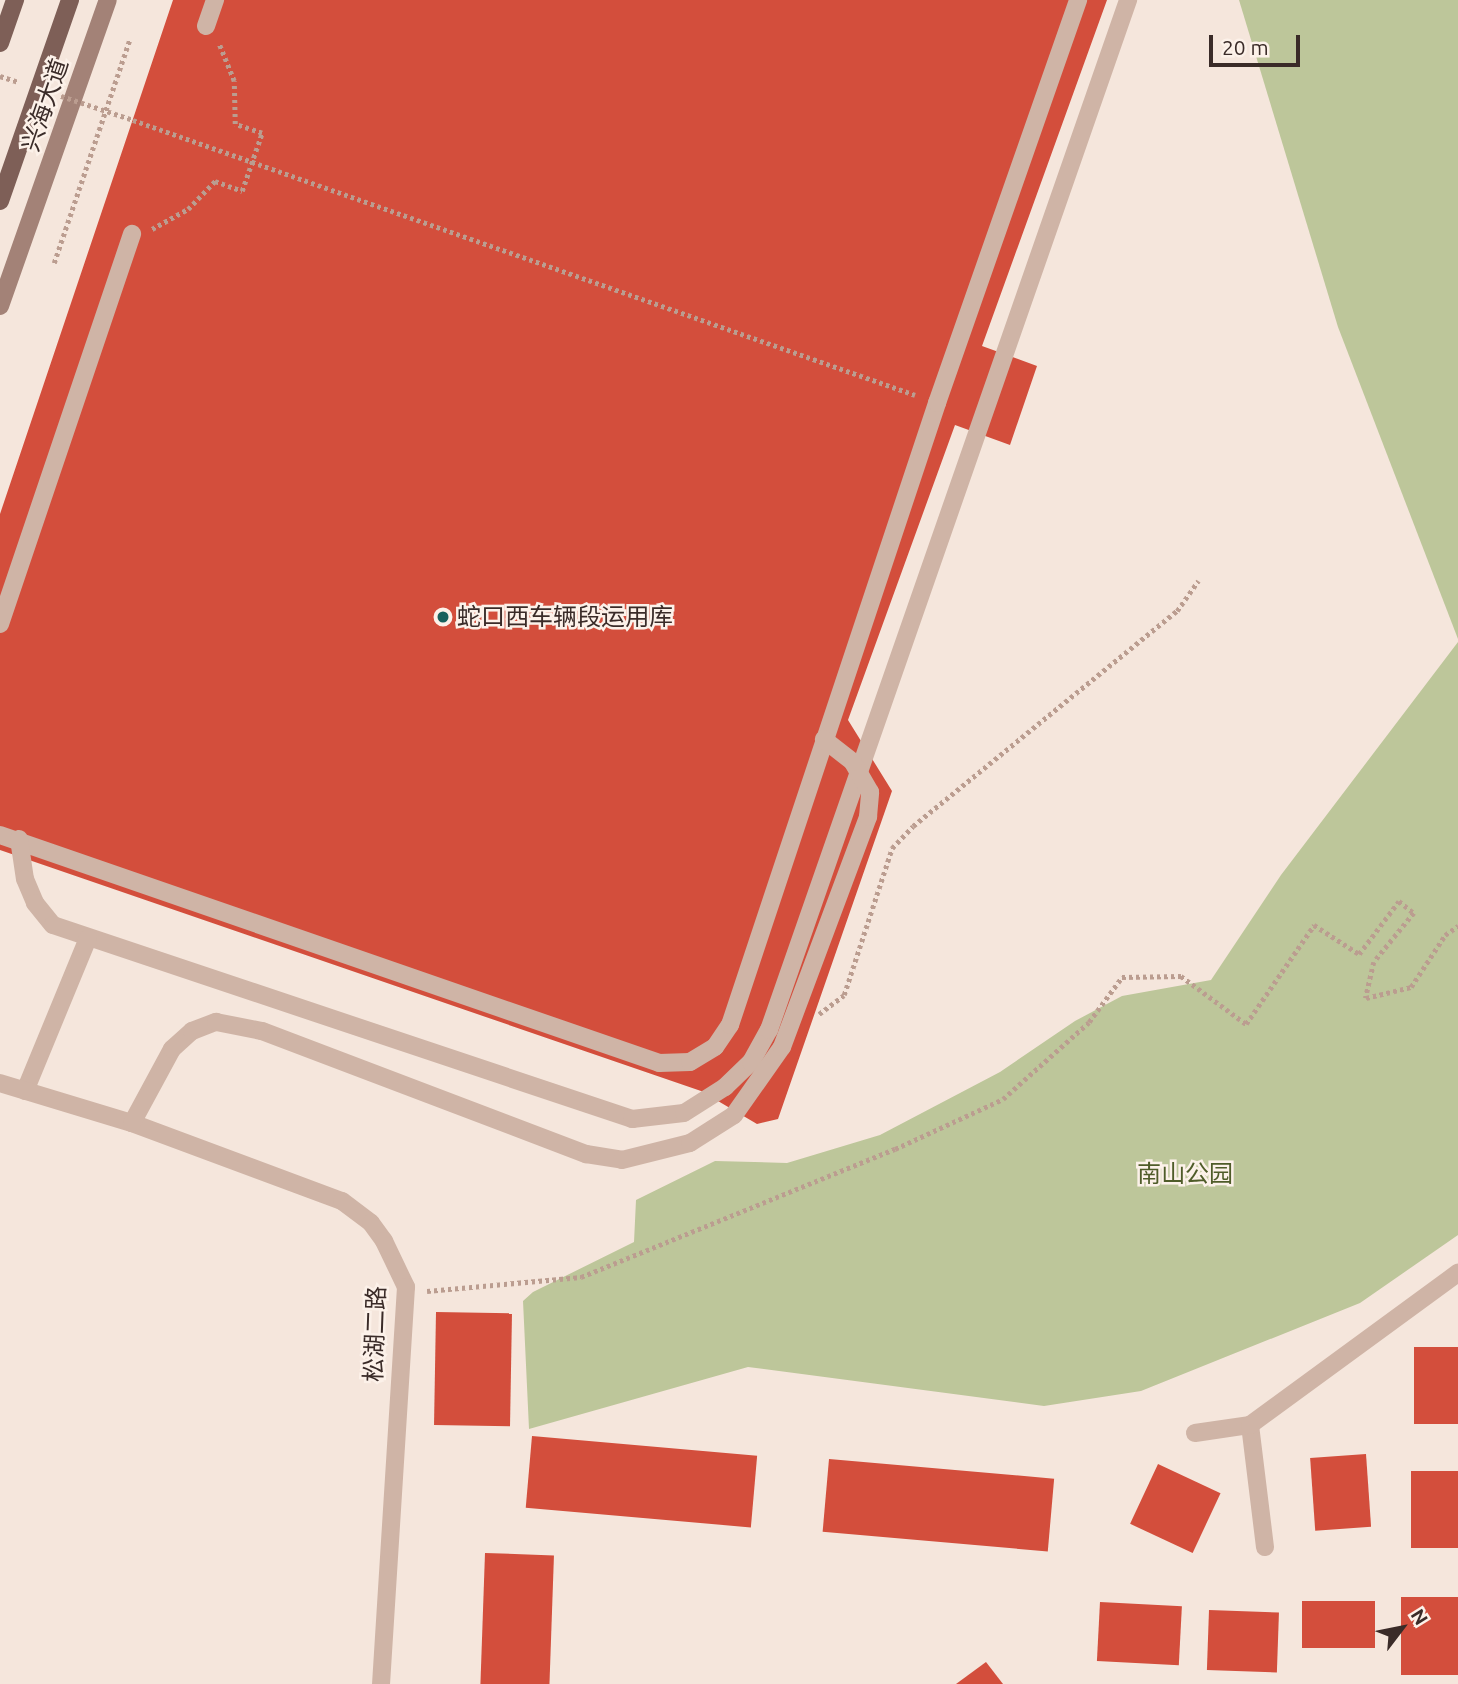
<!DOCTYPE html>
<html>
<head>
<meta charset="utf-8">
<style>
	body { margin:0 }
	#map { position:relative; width:1458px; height:1684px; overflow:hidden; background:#f5e6dc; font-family:Ubuntu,"Noto Sans SC",sans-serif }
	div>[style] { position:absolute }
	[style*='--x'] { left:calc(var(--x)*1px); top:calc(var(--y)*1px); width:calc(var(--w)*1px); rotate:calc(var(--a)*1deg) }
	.green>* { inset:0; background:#bdc69a }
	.building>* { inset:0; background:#d34e3c; transform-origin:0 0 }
	.path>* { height:4.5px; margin-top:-2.25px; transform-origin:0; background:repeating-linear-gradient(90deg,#bb9d90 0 3.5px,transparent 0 7px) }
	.lane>* { height:18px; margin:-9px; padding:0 9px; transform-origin:9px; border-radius:9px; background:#cfb4a6 }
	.street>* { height:18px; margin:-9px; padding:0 9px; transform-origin:9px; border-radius:9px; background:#cfb4a6 }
	.secondary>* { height:18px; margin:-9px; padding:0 9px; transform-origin:9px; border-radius:9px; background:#a38277 }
	.primary>* { height:18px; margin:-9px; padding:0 9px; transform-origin:9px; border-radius:9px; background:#7e5f57 }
	.path-bridge>* { height:4.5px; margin-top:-2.25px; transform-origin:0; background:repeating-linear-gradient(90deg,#bb9d90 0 3.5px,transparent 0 7px) }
	.lane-bridge>* { height:18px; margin:-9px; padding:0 9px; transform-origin:9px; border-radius:9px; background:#cfb4a6 }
	.primary-bridge>* { height:18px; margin:-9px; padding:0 9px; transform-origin:9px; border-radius:9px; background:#7e5f57 }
	.dots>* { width:19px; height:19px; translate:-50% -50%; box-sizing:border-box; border:4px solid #fcf1e9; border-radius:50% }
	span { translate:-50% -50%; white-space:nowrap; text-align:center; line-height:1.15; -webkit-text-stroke:5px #fcf1e9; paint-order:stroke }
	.street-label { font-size:24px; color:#3a2b28 }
	.poi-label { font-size:24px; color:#3a2b28 }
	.left { translate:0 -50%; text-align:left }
	.park-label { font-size:24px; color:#4f5c29 }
	.north { position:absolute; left:1367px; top:1593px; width:70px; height:70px; -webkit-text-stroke:5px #fcf1e9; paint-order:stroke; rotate:58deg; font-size:19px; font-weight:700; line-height:28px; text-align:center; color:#3a2b28 }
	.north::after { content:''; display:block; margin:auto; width:24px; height:32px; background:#3a2b28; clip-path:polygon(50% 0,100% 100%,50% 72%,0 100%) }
	.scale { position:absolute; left:1209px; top:35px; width:91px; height:32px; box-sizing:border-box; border:4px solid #3a2b28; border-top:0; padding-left:9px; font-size:21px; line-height:24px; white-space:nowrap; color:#3a2b28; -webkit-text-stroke:5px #fcf1e9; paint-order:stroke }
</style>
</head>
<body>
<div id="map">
	<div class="green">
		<div style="clip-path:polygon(1239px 0,1458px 0,1458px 639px,1338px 327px)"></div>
		<div style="clip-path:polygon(1458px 642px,1458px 1235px,1360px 1303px,1141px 1391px,1044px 1406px,748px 1367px,529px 1429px,523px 1301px,533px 1292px,634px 1242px,636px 1200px,715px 1161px,787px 1163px,880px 1135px,1000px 1072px,1075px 1021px,1122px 996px,1211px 980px,1281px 875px)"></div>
	</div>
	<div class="building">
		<div style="clip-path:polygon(173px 0,1107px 0,982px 346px,1037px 366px,1010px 445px,955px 425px,848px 720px,892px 791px,778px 1119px,757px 1124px,701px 1091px,0 850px,0 514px)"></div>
		<div style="left:436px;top:1312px;width:76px;height:113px;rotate:1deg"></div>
		<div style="left:1414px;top:1347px;width:44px;height:77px"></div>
		<div style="left:532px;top:1436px;width:226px;height:72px;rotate:5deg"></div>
		<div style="left:1366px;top:1454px;width:73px;height:56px;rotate:86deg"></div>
		<div style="left:829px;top:1459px;width:226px;height:73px;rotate:5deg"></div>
		<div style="left:1158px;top:1464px;width:69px;height:66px;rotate:25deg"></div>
		<div style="left:1411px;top:1471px;width:47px;height:77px"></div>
		<div style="left:485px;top:1553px;width:69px;height:131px;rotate:2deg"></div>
		<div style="left:1401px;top:1597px;width:57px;height:78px"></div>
		<div style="left:1302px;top:1601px;width:73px;height:47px"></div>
		<div style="left:1100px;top:1602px;width:82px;height:59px;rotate:3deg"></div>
		<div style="left:1209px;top:1610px;width:70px;height:60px;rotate:2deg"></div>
		<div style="clip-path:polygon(986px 1662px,1003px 1684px,956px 1684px)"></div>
	</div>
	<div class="path">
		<div style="--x:133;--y:120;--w:829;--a:19.37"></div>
		<div style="--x:152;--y:229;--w:41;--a:-29.1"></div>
		<div style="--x:188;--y:209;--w:39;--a:-46"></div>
		<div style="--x:215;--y:181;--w:29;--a:20"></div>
		<div style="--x:242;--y:191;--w:61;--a:-71"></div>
		<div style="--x:262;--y:133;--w:28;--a:-162"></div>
		<div style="--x:235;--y:124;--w:43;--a:-91.3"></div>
		<div style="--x:234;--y:81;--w:40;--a:-112"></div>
		<div style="--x:54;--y:263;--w:237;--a:-71.3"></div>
		<div style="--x:819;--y:1014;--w:31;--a:-37"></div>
		<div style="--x:844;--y:995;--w:155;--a:-71.9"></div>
		<div style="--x:892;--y:848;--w:30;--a:-46"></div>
		<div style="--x:913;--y:826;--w:340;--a:-39.2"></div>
		<div style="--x:1177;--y:611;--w:37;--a:-55"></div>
		<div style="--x:427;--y:1291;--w:155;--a:-5.2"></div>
		<div style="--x:581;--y:1277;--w:339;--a:-22.2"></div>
		<div style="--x:895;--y:1149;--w:119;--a:-24.8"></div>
		<div style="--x:1003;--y:1099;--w:115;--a:-41.8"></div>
		<div style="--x:1089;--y:1022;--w:56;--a:-53.7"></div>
		<div style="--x:1122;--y:977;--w:59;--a:-1"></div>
		<div style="--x:1181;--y:976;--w:81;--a:36.4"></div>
		<div style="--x:1246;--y:1024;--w:120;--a:-55.5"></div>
		<div style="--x:1314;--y:925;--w:54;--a:32.8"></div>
		<div style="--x:1359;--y:954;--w:66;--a:-53"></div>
		<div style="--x:1399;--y:901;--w:19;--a:39"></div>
		<div style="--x:1414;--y:913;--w:63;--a:129.2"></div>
		<div style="--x:1374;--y:962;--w:37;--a:103"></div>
		<div style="--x:1366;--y:998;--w:46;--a:-13.7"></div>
		<div style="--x:1411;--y:987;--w:62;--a:-56.8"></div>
		<div style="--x:1445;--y:935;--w:16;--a:-35"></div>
	</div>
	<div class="lane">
		<div style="--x:206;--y:26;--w:28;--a:-71"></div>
		<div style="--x:0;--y:624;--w:412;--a:-71.3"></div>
		<div style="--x:0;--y:835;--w:697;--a:19.08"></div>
		<div style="--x:659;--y:1063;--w:31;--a:-2"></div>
		<div style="--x:690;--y:1062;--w:29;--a:-31"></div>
		<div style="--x:715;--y:1047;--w:27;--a:-56"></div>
		<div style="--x:730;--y:1025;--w:656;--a:-71.59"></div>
		<div style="--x:937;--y:403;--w:427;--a:-70.7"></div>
		<div style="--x:19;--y:839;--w:40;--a:81.5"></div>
		<div style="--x:25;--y:879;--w:26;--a:67"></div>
		<div style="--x:35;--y:903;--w:28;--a:51"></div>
		<div style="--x:53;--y:925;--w:611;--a:18.52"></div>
		<div style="--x:632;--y:1119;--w:52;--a:-6.6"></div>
		<div style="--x:684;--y:1113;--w:49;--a:-32.4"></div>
		<div style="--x:725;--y:1087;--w:36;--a:-44"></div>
		<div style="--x:751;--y:1062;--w:37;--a:-61"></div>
		<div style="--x:769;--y:1030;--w:1091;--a:-70.78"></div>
		<div style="--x:25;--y:1091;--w:165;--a:-67.6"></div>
	</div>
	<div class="street">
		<div style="--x:0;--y:1083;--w:138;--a:16.9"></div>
		<div style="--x:132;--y:1123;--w:224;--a:20.4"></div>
		<div style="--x:342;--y:1201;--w:36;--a:37"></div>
		<div style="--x:371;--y:1223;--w:22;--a:54"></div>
		<div style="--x:384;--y:1241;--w:51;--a:64.4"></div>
		<div style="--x:406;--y:1287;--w:398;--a:93.6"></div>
		<div style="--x:1250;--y:1425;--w:123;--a:83"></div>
		<div style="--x:1195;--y:1433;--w:56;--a:-8.3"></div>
		<div style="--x:1250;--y:1425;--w:258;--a:-36.2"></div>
	</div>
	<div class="secondary">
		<div style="--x:0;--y:306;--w:324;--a:-70.6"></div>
	</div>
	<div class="primary">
		<div style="--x:0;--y:43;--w:46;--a:-70.8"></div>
	</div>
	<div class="path-bridge">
		<div style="--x:0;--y:76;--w:20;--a:18"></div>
		<div style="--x:61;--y:96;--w:76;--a:18.4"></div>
	</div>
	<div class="lane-bridge">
		<div style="--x:132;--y:1123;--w:84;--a:-61.6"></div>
		<div style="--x:172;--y:1049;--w:27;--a:-42"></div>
		<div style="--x:192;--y:1031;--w:26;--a:-21"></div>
		<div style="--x:216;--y:1022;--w:47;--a:11.1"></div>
		<div style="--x:262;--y:1031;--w:347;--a:20.8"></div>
		<div style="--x:586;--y:1154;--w:36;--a:9"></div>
		<div style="--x:622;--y:1160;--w:70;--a:-14"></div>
		<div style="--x:690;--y:1143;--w:52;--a:-32.5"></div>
		<div style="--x:734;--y:1115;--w:83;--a:-54.8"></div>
		<div style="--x:782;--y:1047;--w:246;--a:-69.5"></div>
		<div style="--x:868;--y:817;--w:25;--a:-85"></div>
		<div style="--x:870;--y:792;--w:34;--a:-120"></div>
		<div style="--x:853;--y:762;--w:37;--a:-142"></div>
	</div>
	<div class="primary-bridge">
		<div style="--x:0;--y:201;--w:213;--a:-70.8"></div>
	</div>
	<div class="dots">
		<div style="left:443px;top:617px;background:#18615d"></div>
	</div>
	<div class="street-label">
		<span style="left:45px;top:105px;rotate:-71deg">兴海大道</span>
		<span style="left:375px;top:1334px;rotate:-88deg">松湖二路</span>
	</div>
	<div class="poi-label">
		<span class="left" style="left:457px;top:617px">蛇口西车辆段运用库</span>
	</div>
	<div class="park-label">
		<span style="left:1185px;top:1174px">南山公园</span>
	</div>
	<div class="north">N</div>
	<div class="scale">20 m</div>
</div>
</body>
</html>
